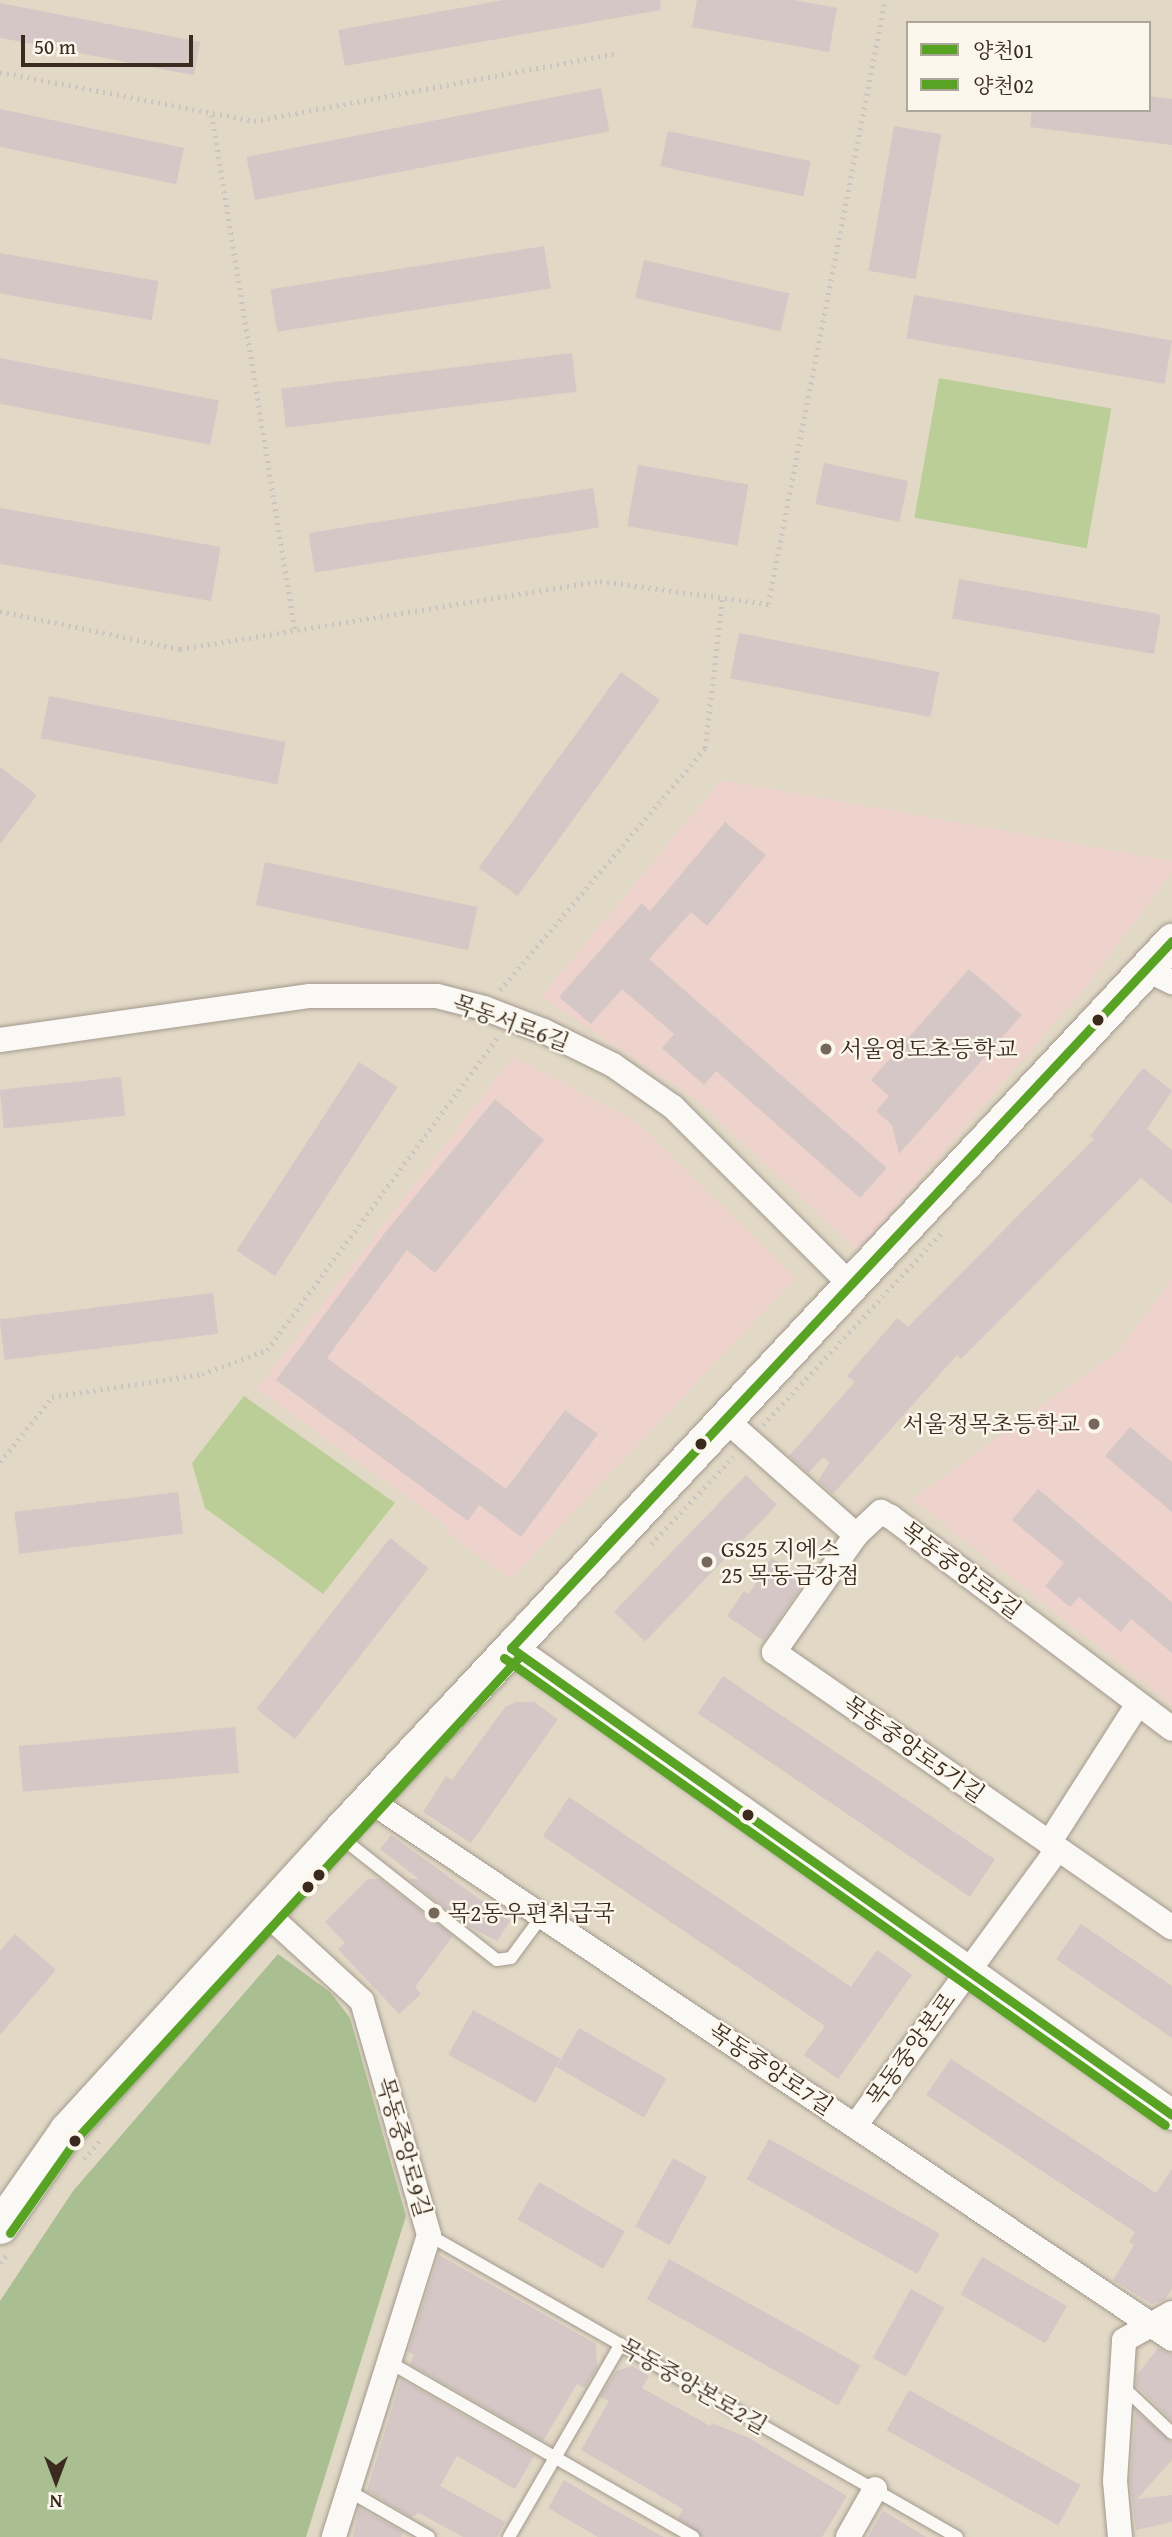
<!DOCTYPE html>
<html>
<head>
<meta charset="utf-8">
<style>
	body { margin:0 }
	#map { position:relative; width:1172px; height:2537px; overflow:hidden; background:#e2d8c6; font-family:"Gentium Book Plus","Noto Serif KR",serif }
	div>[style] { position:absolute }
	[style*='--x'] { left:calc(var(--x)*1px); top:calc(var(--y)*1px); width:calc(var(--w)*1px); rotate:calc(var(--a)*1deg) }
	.built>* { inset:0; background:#eed3cd }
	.green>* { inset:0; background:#bcce98; transform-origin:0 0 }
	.forest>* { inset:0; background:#aabf91 }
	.building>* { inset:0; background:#d4c7c5; transform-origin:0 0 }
	.path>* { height:4.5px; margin-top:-2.25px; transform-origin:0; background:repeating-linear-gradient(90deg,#c9c6c1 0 2px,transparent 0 7px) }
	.roads { filter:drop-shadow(0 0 2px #a29a8e) drop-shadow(0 0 2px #a29a8e) }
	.service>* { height:12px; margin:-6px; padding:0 6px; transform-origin:6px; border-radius:6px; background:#fbf9f6 }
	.minor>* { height:24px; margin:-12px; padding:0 12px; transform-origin:12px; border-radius:12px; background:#fbf9f6 }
	.tertiary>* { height:30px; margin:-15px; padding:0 15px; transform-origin:15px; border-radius:15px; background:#fbf9f6 }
	.secondary>* { height:35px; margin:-17.5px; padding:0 17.5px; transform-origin:17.5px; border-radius:17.5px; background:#fbf9f6 }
	.bus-1>* { height:9px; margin:-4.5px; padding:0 4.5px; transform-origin:4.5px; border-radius:4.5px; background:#58a324 }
	.bus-2>* { height:9px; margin:-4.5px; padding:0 4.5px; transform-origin:4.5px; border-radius:4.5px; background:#58a324 }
	.dots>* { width:19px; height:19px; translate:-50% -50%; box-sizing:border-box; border:4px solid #fbf7ec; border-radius:50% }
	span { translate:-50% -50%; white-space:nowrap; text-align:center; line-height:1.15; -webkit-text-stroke:5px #fbf7ec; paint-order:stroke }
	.street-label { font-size:23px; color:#3b2a1e }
	.poi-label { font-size:23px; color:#3b2a1e }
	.left { translate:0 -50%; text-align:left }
	.right { translate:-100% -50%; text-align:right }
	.legend { position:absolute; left:906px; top:21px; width:245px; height:91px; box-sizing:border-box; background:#fbf7ec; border:2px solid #aea59a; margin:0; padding:9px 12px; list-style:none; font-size:21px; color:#3b2a1e }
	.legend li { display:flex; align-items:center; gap:14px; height:35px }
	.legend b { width:35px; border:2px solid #aea59a }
	.north { position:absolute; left:21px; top:2446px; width:70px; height:70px; -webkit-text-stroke:5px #fbf7ec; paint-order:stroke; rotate:180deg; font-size:19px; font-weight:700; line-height:28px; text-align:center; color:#3b2a1e }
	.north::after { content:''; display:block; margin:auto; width:24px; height:32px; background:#3b2a1e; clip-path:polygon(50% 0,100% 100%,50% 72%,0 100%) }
	.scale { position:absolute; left:21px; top:35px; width:172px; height:32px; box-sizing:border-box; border:4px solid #3b2a1e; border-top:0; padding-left:9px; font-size:21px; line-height:24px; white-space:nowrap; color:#3b2a1e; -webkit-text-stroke:5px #fbf7ec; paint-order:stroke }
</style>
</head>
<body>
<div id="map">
	<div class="built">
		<div style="clip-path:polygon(721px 780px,1172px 861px,1172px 872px,1089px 983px,858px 1251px,698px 1101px,541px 997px)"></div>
		<div style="clip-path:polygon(513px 1056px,638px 1123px,796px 1278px,510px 1579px,447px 1532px,446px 1525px,257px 1389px)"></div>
		<div style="clip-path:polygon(1172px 1279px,1172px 1705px,912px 1499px,1119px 1350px)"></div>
	</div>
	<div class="green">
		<div style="left:939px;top:378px;width:175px;height:142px;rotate:10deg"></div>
		<div style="clip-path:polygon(244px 1396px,395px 1503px,323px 1594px,205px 1508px,192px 1463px)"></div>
	</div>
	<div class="forest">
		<div style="clip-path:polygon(278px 1954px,330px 1992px,350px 2018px,406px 2216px,306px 2537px,0 2537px,0 2301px,73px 2191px)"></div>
	</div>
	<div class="building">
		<div style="clip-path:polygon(504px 0,660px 0,661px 10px,345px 66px,338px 30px)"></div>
		<div style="clip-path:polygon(697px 0,794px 0,837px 8px,829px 52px,692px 27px)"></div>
		<div style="left:0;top:3px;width:204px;height:34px;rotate:11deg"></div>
		<div style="left:601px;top:88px;width:44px;height:361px;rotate:79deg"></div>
		<div style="clip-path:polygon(1149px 96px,1172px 99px,1172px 145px,1030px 127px,1032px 110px,1149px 110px)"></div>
		<div style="left:0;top:109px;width:188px;height:37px;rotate:12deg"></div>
		<div style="left:894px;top:126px;width:48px;height:147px;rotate:10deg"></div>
		<div style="left:668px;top:131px;width:146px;height:36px;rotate:12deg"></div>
		<div style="left:544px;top:246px;width:43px;height:277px;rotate:81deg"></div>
		<div style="left:0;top:253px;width:161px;height:40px;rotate:10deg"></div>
		<div style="left:644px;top:260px;width:149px;height:39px;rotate:13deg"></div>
		<div style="left:914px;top:295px;width:262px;height:44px;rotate:10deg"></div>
		<div style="left:572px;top:353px;width:39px;height:293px;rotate:83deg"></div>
		<div style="left:0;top:358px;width:223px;height:45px;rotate:11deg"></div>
		<div style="left:824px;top:463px;width:86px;height:42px;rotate:12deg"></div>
		<div style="left:638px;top:465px;width:112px;height:62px;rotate:10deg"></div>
		<div style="left:593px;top:488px;width:40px;height:288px;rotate:81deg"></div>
		<div style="left:0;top:508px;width:224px;height:55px;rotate:10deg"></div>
		<div style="left:959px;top:579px;width:205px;height:40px;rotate:10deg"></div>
		<div style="left:739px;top:633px;width:204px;height:46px;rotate:11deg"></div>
		<div style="left:621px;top:672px;width:48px;height:242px;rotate:36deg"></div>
		<div style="left:49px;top:696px;width:241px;height:43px;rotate:11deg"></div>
		<div style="clip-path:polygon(0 767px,37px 795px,0 844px)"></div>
		<div style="clip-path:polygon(725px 822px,766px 855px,707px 926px,691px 912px,649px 959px,887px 1168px,860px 1198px,716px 1071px,704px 1085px,662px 1048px,674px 1034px,622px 989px,591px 1024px,559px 997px,642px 903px,650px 911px)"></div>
		<div style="left:265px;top:862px;width:217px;height:44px;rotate:12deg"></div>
		<div style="clip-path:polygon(969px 969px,1022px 1015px,899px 1154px,892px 1125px,876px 1111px,889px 1096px,871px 1080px)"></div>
		<div style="left:359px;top:1062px;width:46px;height:225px;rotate:33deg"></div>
		<div style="clip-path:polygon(1143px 1068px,1172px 1091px,1147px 1129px,1172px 1150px,1172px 1204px,1141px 1178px,961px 1359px,957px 1355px,833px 1494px,818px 1481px,830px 1462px,823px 1457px,808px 1473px,789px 1456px,855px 1382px,847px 1376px,897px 1318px,908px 1327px,1094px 1139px,1090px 1136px)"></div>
		<div style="left:121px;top:1077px;width:39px;height:122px;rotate:84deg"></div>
		<div style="clip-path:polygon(495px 1099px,544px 1140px,435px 1273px,407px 1250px,327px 1358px,506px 1489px,565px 1410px,598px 1434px,521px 1537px,479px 1505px,468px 1521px,276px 1380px,384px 1234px)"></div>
		<div style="left:213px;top:1293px;width:41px;height:215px;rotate:83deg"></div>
		<div style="clip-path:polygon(1130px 1427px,1172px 1462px,1172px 1512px,1105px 1456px)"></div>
		<div style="left:746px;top:1475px;width:43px;height:190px;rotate:44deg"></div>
		<div style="clip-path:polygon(1038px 1489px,1172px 1602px,1172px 1653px,1131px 1619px,1121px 1632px,1079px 1597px,1070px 1607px,1045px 1586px,1064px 1563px,1012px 1520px)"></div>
		<div style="left:178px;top:1492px;width:42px;height:165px;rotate:83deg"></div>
		<div style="left:390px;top:1538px;width:49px;height:217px;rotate:38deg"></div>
		<div style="clip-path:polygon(771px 1558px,806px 1580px,764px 1641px,727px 1616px,744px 1591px,749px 1594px)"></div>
		<div style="left:723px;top:1676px;width:328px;height:45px;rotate:34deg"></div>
		<div style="clip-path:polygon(516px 1702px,534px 1702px,558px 1719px,471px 1843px,423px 1812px,446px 1776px,452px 1780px,505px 1707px)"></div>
		<div style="left:235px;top:1727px;width:46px;height:217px;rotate:85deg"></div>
		<div style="clip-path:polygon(569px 1797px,851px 1987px,877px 1950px,912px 1975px,838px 2079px,804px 2055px,825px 2026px,543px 1836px)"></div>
		<div style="clip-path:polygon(391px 1835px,510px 1921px,497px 1941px,463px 1923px,409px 1879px,419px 1879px,380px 1849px)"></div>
		<div style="clip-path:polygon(368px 1879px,380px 1879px,453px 1936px,415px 1987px,421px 1994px,399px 2014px,338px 1949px,345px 1943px,325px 1922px)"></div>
		<div style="clip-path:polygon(1081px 1924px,1172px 1986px,1172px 2038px,1056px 1959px)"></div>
		<div style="clip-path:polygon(15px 1934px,56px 1970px,0 2035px,0 1951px)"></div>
		<div style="left:473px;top:2010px;width:100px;height:51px;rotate:29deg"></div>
		<div style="left:579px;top:2028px;width:101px;height:45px;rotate:30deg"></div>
		<div style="clip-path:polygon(951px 2059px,1156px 2193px,1172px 2169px,1172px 2288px,1165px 2300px,1152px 2304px,1113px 2280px,1134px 2245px,1129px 2242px,1135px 2232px,926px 2095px)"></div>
		<div style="left:769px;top:2139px;width:195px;height:46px;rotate:29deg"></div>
		<div style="left:673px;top:2158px;width:39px;height:78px;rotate:29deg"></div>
		<div style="left:539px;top:2182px;width:99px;height:43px;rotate:30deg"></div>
		<div style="clip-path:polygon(439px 2255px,596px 2344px,597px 2368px,585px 2388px,577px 2384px,543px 2441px,410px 2364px,414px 2355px,408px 2352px)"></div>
		<div style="left:982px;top:2257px;width:98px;height:43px;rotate:30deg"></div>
		<div style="left:669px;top:2259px;width:219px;height:46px;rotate:29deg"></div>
		<div style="left:911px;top:2289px;width:38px;height:79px;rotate:29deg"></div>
		<div style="clip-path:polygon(1158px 2348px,1172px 2354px,1172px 2421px,1136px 2385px,1137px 2375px)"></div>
		<div style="clip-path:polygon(632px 2366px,649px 2376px,642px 2388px,710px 2426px,712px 2423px,749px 2438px,847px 2496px,822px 2537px,702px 2537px,678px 2518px,683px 2509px,581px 2450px,609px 2401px,600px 2397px,616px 2371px)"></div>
		<div style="clip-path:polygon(401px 2379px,534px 2456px,515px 2489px,457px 2456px,440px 2486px,505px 2522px,497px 2537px,463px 2537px,419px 2513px,411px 2517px,367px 2491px)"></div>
		<div style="left:909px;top:2390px;width:196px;height:46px;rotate:29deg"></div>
		<div style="clip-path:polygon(1136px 2411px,1172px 2442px,1172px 2460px,1137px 2499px,1172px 2495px,1172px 2522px,1136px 2530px,1130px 2481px)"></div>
		<div style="clip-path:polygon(564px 2480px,609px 2507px,664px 2537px,598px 2537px,548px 2508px)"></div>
		<div style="clip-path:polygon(359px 2508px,403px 2532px,401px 2537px,353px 2537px)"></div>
		<div style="clip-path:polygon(883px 2511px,926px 2537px,868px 2537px)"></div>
	</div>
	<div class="path">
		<div style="--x:0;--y:72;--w:259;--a:10.9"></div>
		<div style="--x:254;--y:121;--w:370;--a:-10.6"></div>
		<div style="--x:212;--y:115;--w:522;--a:80.84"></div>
		<div style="--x:0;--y:611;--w:184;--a:11.9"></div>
		<div style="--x:180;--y:649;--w:425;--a:-9.2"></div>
		<div style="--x:600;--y:581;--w:170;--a:7.8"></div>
		<div style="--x:768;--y:604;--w:615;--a:-79.04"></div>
		<div style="--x:500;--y:990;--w:317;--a:-49.7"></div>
		<div style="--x:705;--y:748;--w:151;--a:-83.5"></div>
		<div style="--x:763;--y:1425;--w:265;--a:-47.1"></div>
		<div style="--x:0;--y:1462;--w:83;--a:-51.3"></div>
		<div style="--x:52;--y:1397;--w:152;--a:-8.7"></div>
		<div style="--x:202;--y:1374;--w:69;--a:-20.3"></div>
		<div style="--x:267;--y:1350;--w:388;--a:-53.6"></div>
		<div style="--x:651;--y:1544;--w:120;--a:-46.7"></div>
		<div style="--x:84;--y:2159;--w:26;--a:-50"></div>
		<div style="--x:0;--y:2263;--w:13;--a:-51"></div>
	</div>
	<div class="roads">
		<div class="service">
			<div style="--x:338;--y:1835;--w:202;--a:38.2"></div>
			<div style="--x:497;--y:1960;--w:14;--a:-8"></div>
			<div style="--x:511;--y:1958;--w:52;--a:-53.6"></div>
			<div style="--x:429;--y:2235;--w:608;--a:29.77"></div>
			<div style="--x:389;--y:2362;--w:351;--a:29.9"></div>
			<div style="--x:1121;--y:2385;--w:70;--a:43.3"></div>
			<div style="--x:349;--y:2491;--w:92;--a:29.9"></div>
			<div style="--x:509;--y:2537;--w:223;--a:-59.9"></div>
		</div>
		<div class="minor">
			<div style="--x:1147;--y:970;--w:28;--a:26"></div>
			<div style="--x:0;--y:1040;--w:313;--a:-8.1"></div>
			<div style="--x:310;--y:996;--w:127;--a:0"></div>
			<div style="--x:437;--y:996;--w:49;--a:14.3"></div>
			<div style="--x:484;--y:1008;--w:64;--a:21"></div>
			<div style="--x:544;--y:1031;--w:77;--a:26.2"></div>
			<div style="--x:613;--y:1065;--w:73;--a:35"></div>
			<div style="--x:673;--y:1107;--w:252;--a:45"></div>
			<div style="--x:726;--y:1420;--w:174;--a:41.5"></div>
			<div style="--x:856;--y:1535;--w:34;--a:-43"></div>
			<div style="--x:881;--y:1512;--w:11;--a:27"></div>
			<div style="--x:891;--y:1517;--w:352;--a:37"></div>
			<div style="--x:856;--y:1535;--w:143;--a:125"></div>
			<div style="--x:774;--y:1652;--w:484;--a:34.7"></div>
			<div style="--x:369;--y:1800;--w:967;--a:33.87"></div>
			<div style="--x:1049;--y:1843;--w:165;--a:-57.4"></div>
			<div style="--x:266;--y:1913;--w:130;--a:42.5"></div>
			<div style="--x:362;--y:2001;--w:243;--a:74"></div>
			<div style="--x:429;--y:2235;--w:317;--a:107.5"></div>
			<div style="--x:855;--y:2126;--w:343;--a:-53.8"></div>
			<div style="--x:848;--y:2537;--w:55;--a:-60.6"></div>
			<div style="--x:1120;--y:2537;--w:56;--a:-95.1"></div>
			<div style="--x:1115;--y:2481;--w:141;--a:-86.3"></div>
			<div style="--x:1124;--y:2340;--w:55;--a:-29.4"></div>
		</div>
		<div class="tertiary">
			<div style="--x:511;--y:1648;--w:809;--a:35.24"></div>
		</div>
		<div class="secondary">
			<div style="--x:0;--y:2226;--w:117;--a:-55.1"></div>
			<div style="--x:67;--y:2130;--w:401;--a:-47.6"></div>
			<div style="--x:337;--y:1834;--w:1223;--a:-46.92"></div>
		</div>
	</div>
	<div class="bus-1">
		<div style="--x:511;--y:1648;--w:968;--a:-46.93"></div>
		<div style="--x:511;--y:1648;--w:809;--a:35.24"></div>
	</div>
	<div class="bus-2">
		<div style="--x:504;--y:1658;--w:809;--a:35.24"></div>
		<div style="--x:10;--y:2233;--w:116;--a:-54.8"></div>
		<div style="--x:77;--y:2138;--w:655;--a:-47.41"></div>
	</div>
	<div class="dots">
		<div style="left:1098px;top:1020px;background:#3b2a1e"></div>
		<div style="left:826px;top:1049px;background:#756759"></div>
		<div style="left:1094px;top:1424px;background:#756759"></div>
		<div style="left:701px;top:1444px;background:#3b2a1e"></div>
		<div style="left:707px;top:1562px;background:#756759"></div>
		<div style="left:748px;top:1815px;background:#3b2a1e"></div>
		<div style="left:319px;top:1875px;background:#3b2a1e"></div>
		<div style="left:308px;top:1887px;background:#3b2a1e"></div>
		<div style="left:434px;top:1913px;background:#756759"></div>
		<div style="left:75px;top:2141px;background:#3b2a1e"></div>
	</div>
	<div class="street-label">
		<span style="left:511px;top:1023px;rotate:20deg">목동서로6길</span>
		<span style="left:961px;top:1570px;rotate:37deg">목동중앙로5길</span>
		<span style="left:914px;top:1749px;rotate:35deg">목동중앙로5가길</span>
		<span style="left:911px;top:2049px;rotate:-54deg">목동중앙본로</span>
		<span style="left:771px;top:2069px;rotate:34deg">목동중앙로7길</span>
		<span style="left:404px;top:2147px;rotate:74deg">목동중앙로9길</span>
		<span style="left:693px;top:2386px;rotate:30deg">목동중앙본로2길</span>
	</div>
	<div class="poi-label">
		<span class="left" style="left:840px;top:1049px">서울영도초등학교</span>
		<span class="right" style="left:1080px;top:1424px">서울정목초등학교</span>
		<span class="left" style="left:721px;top:1562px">GS25 지에스<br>25 목동금강점</span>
		<span class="left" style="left:448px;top:1913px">목2동우편취급국</span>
	</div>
	<ul class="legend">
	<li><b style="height:9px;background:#58a324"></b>양천01</li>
	<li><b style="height:9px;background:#58a324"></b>양천02</li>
	</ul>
	<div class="north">N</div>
	<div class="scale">50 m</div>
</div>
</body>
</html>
